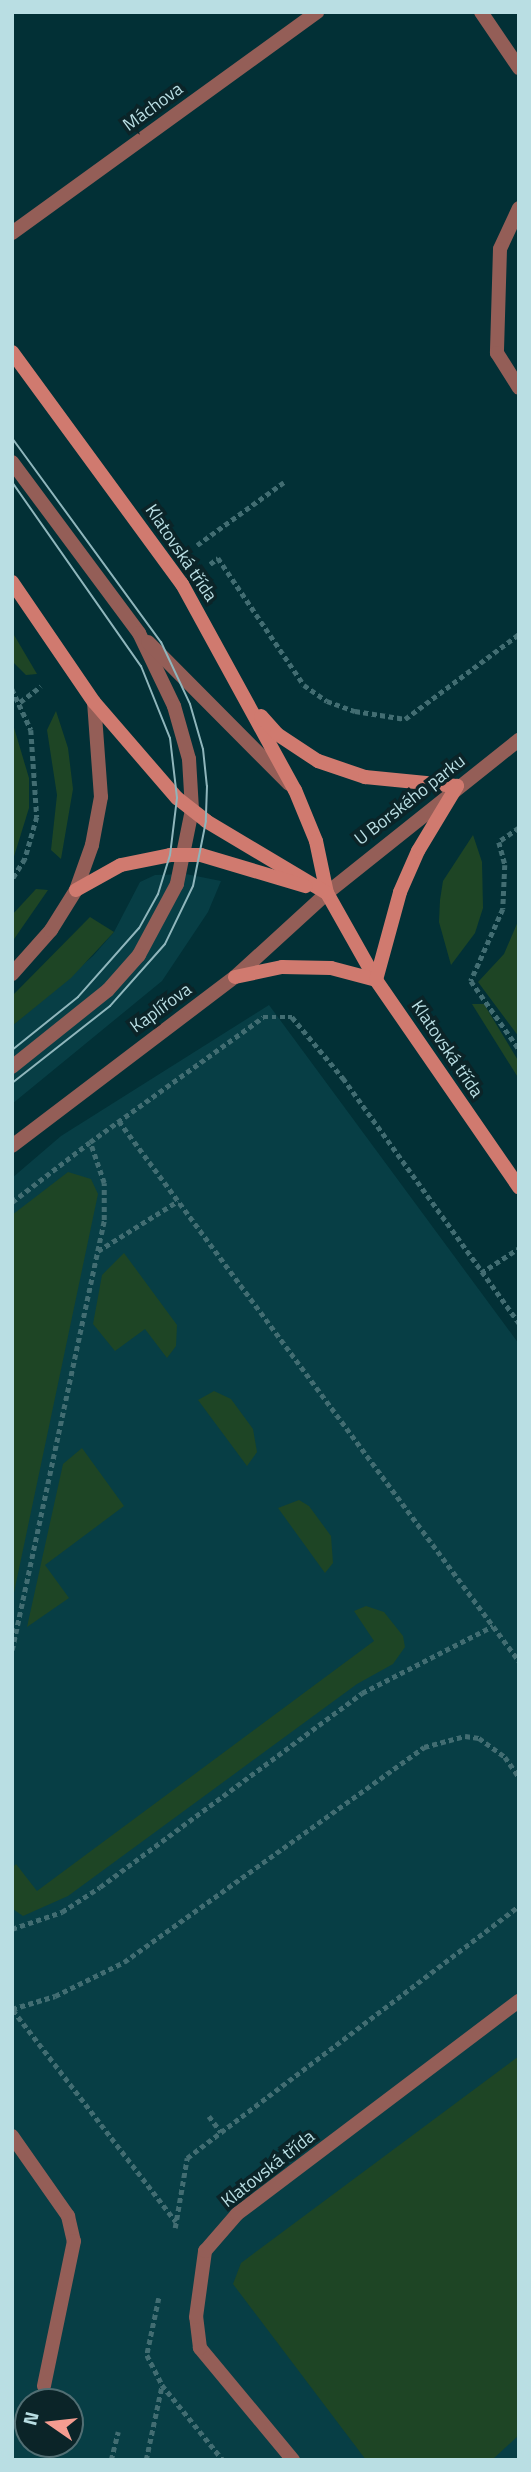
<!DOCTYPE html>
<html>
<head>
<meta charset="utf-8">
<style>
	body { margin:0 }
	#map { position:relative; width:531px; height:2472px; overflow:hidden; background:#023036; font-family:"Titillium Web",sans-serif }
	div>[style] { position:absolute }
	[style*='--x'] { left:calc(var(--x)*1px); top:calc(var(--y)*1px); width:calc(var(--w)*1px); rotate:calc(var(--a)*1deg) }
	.built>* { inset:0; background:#073e45 }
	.green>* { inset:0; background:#1e4525 }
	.path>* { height:4.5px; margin-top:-2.25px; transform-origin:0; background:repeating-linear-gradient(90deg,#426d72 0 5px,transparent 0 8.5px) }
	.service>* { height:14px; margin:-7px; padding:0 7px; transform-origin:7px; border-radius:7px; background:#945e57 }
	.minor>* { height:14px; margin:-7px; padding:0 7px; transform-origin:7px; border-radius:7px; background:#945e57 }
	.tertiary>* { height:14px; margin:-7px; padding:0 7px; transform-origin:7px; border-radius:7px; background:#945e57 }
	.secondary>* { height:14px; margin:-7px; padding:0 7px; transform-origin:7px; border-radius:7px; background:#d07a6f }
	.tram>* { height:2px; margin:-1px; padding:0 1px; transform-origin:1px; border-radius:1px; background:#8fb6bc }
	span { translate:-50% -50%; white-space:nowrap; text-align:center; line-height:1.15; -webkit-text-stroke:7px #0b2428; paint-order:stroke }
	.street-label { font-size:18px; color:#b9dee3 }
	.frame { position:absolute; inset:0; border:14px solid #b9dee3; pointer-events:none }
	.north { position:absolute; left:14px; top:2388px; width:70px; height:70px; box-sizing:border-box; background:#0b2428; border:2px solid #516e73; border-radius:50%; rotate:284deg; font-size:19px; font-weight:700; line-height:28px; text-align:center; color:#b9dee3 }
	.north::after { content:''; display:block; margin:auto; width:24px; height:32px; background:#f59c90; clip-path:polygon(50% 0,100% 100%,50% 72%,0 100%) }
</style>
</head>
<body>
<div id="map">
	<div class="built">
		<div style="clip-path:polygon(186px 874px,221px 881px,208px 912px,162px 981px,12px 1104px,12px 1026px,93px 956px,114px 932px,140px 882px,155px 875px)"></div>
		<div style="clip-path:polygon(evenodd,269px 1005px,519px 1344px,519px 2460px,12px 2460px,12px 1178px,61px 1136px,269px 1005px,28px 2402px,70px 2402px,70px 2444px,28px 2444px,28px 2402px)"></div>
	</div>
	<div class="green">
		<div style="clip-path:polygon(12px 633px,14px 635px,37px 674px,26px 675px,12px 661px)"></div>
		<div style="clip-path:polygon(56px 711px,68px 748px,73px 789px,61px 859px,51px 850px,57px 795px,47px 730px)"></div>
		<div style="clip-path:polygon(12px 721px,29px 778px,29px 808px,12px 863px)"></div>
		<div style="clip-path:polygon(473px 835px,482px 862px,483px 908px,475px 933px,451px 965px,439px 922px,440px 900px,443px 881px)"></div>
		<div style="clip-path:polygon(36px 889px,48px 890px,12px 942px,12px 915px)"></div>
		<div style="clip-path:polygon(90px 917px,114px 932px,71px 978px,12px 1026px,12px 996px)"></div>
		<div style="clip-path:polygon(519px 919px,519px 1037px,478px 982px,504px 954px)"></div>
		<div style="clip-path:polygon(472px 1004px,484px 1004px,519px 1062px,519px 1079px)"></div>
		<div style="clip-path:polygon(68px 1172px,91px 1179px,98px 1194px,12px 1602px,12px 1215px)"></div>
		<div style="clip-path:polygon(124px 1253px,177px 1325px,176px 1346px,167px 1358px,145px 1329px,115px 1351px,93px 1324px,102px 1275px)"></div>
		<div style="clip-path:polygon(214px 1391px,231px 1399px,253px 1429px,257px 1452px,247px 1466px,198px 1400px)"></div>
		<div style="clip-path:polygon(82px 1448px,124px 1506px,45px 1565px,69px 1598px,27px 1627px,63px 1464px)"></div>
		<div style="clip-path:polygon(299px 1500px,309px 1506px,331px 1536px,333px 1563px,325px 1573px,278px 1508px)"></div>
		<div style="clip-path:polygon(366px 1606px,384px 1612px,403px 1636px,405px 1647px,393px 1664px,357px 1684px,68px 1896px,23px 1916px,13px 1909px,12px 1868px,16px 1864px,37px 1891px,374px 1641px,354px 1611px)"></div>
		<div style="clip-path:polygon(519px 2056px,519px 2435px,492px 2460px,366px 2460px,233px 2284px,241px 2263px)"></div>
	</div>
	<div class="path">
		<div style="--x:197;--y:545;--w:107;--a:-35.9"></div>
		<div style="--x:210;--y:564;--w:10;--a:-37"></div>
		<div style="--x:218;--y:558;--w:153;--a:55.9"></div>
		<div style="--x:304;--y:685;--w:28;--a:35"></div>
		<div style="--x:327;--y:701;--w:30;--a:20"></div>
		<div style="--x:355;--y:711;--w:51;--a:9.1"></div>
		<div style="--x:405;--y:719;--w:142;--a:-36.7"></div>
		<div style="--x:12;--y:689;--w:45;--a:65.1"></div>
		<div style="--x:31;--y:730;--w:87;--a:86.1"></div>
		<div style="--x:37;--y:817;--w:44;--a:105.9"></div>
		<div style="--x:25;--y:859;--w:25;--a:122"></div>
		<div style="--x:20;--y:702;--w:26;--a:-37"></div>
		<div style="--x:519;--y:828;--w:24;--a:145"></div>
		<div style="--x:499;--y:842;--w:24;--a:75"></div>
		<div style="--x:505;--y:865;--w:44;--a:92.6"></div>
		<div style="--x:503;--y:909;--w:79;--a:114"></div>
		<div style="--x:471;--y:981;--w:83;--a:54.8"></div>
		<div style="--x:119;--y:1121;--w:672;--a:53.47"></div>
		<div style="--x:12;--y:1202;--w:98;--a:-37.6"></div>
		<div style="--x:98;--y:1251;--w:94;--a:-32"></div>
		<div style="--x:481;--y:1273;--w:45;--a:-33.3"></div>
		<div style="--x:12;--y:1650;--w:440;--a:-77.9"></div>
		<div style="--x:104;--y:1220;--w:37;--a:-90"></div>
		<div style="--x:104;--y:1183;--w:43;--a:-108.9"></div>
		<div style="--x:90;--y:1142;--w:213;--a:-35.8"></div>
		<div style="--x:263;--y:1017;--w:29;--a:0"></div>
		<div style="--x:292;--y:1017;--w:80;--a:50.1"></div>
		<div style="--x:343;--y:1078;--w:302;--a:54.3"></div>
		<div style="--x:12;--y:1929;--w:53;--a:-18.8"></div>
		<div style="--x:62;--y:1912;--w:45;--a:-33.3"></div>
		<div style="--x:100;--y:1887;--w:326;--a:-36.5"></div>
		<div style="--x:362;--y:1693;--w:147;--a:-27.1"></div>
		<div style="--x:12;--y:2009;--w:45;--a:-16.8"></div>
		<div style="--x:55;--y:1996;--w:77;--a:-26.2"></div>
		<div style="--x:124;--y:1962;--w:369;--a:-35.6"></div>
		<div style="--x:424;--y:1747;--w:42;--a:-15"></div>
		<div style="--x:465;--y:1736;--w:14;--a:8"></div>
		<div style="--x:479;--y:1738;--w:32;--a:36"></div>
		<div style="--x:505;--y:1757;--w:24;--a:55"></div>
		<div style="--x:13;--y:2010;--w:267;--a:52.4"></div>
		<div style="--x:209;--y:2116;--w:20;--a:53"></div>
		<div style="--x:175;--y:2228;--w:71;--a:-80.3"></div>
		<div style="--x:187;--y:2158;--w:417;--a:-37.2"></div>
		<div style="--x:159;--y:2298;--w:58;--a:101.9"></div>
		<div style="--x:147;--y:2355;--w:34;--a:63"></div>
		<div style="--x:162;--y:2385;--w:97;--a:50.9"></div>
		<div style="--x:111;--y:2460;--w:29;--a:-76"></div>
		<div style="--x:146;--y:2460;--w:77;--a:-78"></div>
	</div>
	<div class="service">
		<div style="--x:481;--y:12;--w:68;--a:55.8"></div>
		<div style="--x:519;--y:208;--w:45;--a:114.9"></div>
		<div style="--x:500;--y:249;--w:104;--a:91.7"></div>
		<div style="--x:497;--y:353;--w:41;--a:57.8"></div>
		<div style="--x:12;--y:462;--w:213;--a:53.4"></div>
		<div style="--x:139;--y:633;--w:81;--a:64.4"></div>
		<div style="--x:174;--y:706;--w:55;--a:74.2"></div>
		<div style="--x:189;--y:759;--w:51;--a:86.6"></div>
		<div style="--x:192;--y:810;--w:76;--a:101.5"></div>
		<div style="--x:177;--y:884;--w:81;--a:118.2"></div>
		<div style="--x:139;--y:955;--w:47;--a:131.5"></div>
		<div style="--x:108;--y:990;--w:123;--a:141.3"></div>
		<div style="--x:148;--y:642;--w:200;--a:45.2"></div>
		<div style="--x:12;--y:2136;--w:98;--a:55"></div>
		<div style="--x:68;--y:2216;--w:26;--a:77"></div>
		<div style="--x:74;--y:2241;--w:148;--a:101.7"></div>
	</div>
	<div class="minor">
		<div style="--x:12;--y:233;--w:377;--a:-35.9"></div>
		<div style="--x:327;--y:893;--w:246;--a:-38.6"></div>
		<div style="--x:293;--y:2460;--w:146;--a:-129.7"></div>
		<div style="--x:200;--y:2348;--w:31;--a:-97"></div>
		<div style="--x:196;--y:2317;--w:67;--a:-82.2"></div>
		<div style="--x:205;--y:2251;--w:49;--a:-49.1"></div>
		<div style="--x:237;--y:2214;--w:353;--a:-37.1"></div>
	</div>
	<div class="tertiary">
		<div style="--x:12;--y:974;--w:59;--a:-48.4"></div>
		<div style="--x:51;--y:930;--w:47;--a:-58"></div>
		<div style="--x:76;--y:890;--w:48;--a:-70.4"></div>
		<div style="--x:92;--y:845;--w:49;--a:-79.4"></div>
		<div style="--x:101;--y:797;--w:95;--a:-94.2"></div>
		<div style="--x:12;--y:1146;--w:280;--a:-37.2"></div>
		<div style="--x:235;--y:977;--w:125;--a:-42.4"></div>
	</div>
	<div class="secondary">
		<div style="--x:12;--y:352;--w:288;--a:53.8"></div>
		<div style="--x:182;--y:584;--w:235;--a:61.3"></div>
		<div style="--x:295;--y:790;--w:55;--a:67.6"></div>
		<div style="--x:316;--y:841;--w:53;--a:78.1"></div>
		<div style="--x:327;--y:893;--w:100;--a:60.6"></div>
		<div style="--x:376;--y:980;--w:252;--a:55.4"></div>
		<div style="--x:12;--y:582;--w:145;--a:55.7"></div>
		<div style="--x:94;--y:702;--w:127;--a:49.2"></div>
		<div style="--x:177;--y:798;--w:37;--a:38"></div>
		<div style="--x:206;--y:821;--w:141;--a:30.8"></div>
		<div style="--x:261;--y:716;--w:24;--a:48"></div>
		<div style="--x:277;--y:734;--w:49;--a:33.4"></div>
		<div style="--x:318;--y:761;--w:50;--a:18.8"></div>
		<div style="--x:365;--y:777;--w:92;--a:5.6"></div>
		<div style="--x:76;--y:890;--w:51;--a:-29.1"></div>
		<div style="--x:121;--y:865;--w:50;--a:-11.5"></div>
		<div style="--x:170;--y:855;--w:31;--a:0"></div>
		<div style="--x:201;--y:855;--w:109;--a:16.6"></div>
		<div style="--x:235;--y:977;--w:48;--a:-12"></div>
		<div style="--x:282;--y:967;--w:49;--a:1.2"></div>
		<div style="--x:331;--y:968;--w:47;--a:14.9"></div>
		<div style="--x:376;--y:980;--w:91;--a:-74.7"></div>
		<div style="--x:400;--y:892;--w:45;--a:-66.3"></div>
		<div style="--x:418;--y:851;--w:76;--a:-59"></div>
	</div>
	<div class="tram">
		<div style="--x:12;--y:438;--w:253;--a:53.9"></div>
		<div style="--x:161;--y:642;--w:68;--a:64.9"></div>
		<div style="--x:190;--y:704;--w:47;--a:73.9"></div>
		<div style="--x:203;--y:749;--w:37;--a:84"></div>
		<div style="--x:207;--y:786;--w:35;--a:92"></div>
		<div style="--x:206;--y:821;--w:66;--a:101.3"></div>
		<div style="--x:193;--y:886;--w:64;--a:115.8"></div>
		<div style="--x:165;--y:944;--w:83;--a:131.6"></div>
		<div style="--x:110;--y:1006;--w:125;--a:141.8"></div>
		<div style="--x:12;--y:482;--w:225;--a:55"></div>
		<div style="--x:141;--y:666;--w:78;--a:68.1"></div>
		<div style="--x:170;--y:738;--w:60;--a:83.3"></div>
		<div style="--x:177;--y:798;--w:57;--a:97"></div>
		<div style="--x:170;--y:855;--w:41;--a:107.1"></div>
		<div style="--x:158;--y:894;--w:39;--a:119"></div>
		<div style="--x:139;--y:928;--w:92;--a:131.5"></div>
		<div style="--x:78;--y:997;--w:85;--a:141.2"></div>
	</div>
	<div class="street-label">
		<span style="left:153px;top:107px;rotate:-36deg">Máchova</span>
		<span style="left:181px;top:553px;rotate:56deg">Klatovská třída</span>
		<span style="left:410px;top:800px;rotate:-38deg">U Borského parku</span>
		<span style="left:161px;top:1008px;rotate:-36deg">Kaplířova</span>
		<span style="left:447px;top:1049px;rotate:56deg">Klatovská třída</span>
		<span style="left:268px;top:2169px;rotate:-38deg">Klatovská třída</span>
	</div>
	<div class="frame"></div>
	<div class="north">N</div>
</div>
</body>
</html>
